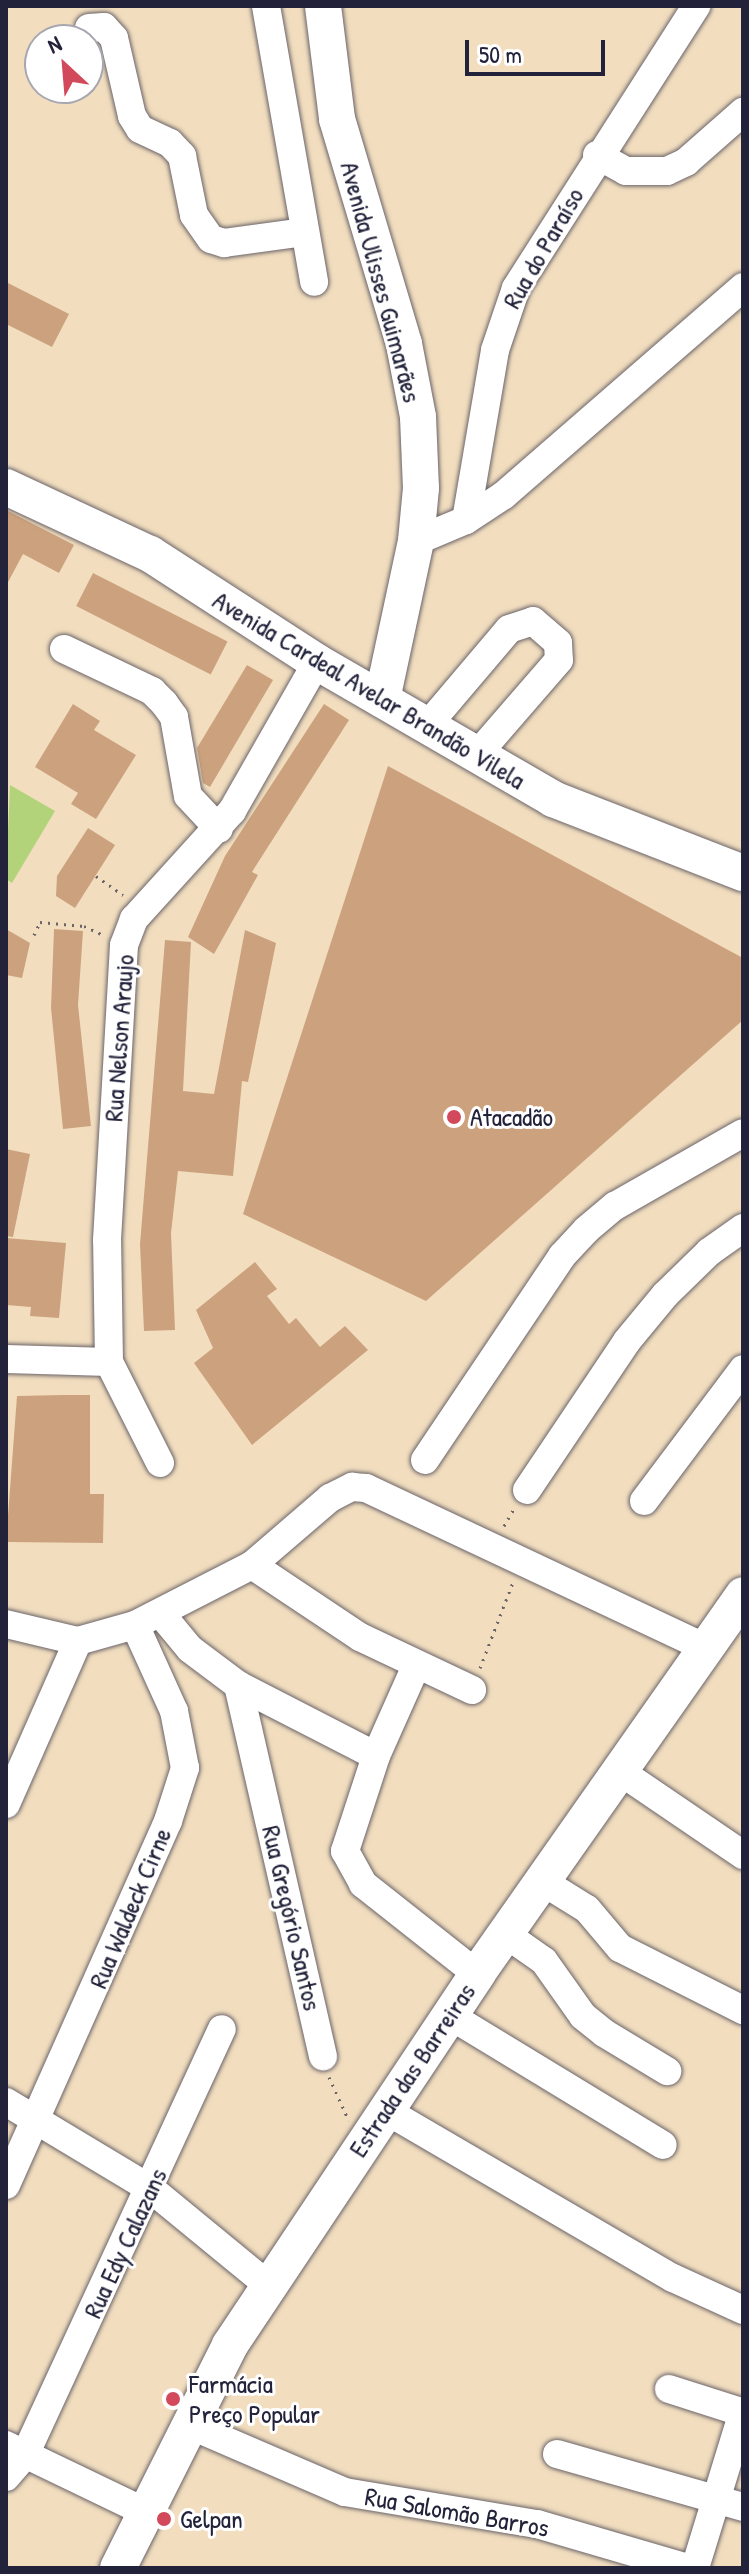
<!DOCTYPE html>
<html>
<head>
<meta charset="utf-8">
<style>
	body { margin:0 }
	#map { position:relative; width:749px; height:2574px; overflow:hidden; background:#f2debf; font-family:"Patrick Hand",sans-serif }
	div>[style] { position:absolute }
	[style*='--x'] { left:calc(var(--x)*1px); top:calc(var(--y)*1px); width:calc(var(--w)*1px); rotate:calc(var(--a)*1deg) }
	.green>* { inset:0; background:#b3d37a }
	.building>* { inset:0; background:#cca27e; transform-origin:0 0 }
	.path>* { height:3px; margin-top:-1.5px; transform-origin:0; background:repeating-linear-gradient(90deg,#6b6469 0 2px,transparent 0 8px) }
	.roads { filter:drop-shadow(0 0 2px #6b6469) drop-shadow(0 0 2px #6b6469) }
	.minor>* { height:28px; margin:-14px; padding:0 14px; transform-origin:14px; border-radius:14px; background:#fff }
	.major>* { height:36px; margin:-18px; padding:0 18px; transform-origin:18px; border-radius:18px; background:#fff }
	.dots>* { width:22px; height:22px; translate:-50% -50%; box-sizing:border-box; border:4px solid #fff; border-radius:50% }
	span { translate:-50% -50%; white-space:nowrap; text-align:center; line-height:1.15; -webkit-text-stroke:6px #fff; paint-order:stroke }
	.street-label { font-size:26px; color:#22223b }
	.poi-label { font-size:26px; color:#22223b }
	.left { translate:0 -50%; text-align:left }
	.frame { position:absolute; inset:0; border:8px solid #22223b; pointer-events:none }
	.north { position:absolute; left:24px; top:24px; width:80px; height:80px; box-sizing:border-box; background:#fff; border:2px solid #a7a7b1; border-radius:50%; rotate:334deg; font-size:22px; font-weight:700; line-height:32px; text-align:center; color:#22223b }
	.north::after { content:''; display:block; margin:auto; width:28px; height:36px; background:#d1495b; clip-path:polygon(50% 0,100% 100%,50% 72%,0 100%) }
	.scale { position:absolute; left:465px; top:40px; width:140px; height:36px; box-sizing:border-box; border:4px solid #22223b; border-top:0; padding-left:10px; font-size:24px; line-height:28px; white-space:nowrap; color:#22223b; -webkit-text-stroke:6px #fff; paint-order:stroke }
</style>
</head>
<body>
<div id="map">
	<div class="green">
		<div style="clip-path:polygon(10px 785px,55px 811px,12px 883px,6px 879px)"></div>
	</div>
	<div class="building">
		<div style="clip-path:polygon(6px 282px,69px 314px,52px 347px,6px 324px)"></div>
		<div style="clip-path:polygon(6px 510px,74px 545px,59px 573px,23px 554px,6px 586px)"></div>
		<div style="left:93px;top:573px;width:151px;height:37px;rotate:27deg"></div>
		<div style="clip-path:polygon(247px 665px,273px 680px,210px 787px,203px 783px,197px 748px)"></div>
		<div style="clip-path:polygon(73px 704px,100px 721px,94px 730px,136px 755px,96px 819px,71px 804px,78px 793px,35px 767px)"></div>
		<div style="clip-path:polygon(324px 704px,349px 720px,252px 872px,258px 875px,214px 954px,188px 937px,225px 856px)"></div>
		<div style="clip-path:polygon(388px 766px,743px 958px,743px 1020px,426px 1301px,243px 1214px)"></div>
		<div style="clip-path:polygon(88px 828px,115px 845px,75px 908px,56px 896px,57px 876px)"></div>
		<div style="clip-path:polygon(6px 929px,30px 943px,22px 978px,6px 975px)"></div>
		<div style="clip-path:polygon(54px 929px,83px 931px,78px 1005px,91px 1126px,63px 1129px,51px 1008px)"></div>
		<div style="clip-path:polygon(245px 930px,276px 943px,248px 1082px,242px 1081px,233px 1176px,178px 1171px,171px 1233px,175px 1330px,144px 1331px,140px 1244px,165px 940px,191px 942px,183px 1091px,214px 1094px)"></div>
		<div style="clip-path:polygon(6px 1149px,30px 1154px,13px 1237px,6px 1236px)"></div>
		<div style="clip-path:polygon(6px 1238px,66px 1243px,59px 1318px,30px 1316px,31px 1307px,6px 1305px)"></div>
		<div style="clip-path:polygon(255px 1262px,277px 1289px,267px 1296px,289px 1324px,296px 1318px,320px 1347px,345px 1326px,368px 1350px,252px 1445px,194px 1363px,213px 1348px,196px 1310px)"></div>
		<div style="clip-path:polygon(63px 1395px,90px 1395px,90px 1494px,104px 1494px,103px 1543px,6px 1542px,17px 1396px)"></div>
	</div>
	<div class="path">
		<div style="--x:96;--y:876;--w:33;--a:35"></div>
		<div style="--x:34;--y:935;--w:14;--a:-65"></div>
		<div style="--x:40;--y:922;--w:44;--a:5.2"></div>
		<div style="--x:84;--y:926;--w:21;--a:25"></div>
		<div style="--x:504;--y:1526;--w:20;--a:-60"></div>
		<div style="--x:480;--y:1668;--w:92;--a:-69"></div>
		<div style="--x:329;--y:2077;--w:48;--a:65.6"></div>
	</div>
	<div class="roads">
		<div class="minor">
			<div style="--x:266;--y:6;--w:280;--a:80.1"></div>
			<div style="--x:89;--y:28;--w:15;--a:-4"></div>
			<div style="--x:104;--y:27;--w:15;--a:48"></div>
			<div style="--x:114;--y:38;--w:80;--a:77"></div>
			<div style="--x:132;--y:116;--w:15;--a:58"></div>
			<div style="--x:140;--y:129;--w:33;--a:25"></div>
			<div style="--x:170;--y:143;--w:18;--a:47"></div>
			<div style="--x:182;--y:156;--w:60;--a:78.5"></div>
			<div style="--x:194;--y:215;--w:29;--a:55"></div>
			<div style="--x:211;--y:239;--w:14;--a:17"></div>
			<div style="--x:224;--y:243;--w:81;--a:-7.8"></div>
			<div style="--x:597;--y:155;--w:33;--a:29"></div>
			<div style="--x:626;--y:171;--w:41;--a:0"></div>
			<div style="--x:667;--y:171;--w:21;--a:-25"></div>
			<div style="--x:686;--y:162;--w:76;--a:-41.3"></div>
			<div style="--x:466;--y:520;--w:172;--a:-80.3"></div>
			<div style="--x:495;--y:350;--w:65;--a:-71.3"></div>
			<div style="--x:516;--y:288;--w:335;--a:-57.4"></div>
			<div style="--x:416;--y:541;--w:54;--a:-22.8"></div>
			<div style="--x:466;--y:520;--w:45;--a:-33.3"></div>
			<div style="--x:504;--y:495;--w:317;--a:-41"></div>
			<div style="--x:64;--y:649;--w:98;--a:25.5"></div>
			<div style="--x:152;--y:691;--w:17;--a:45"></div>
			<div style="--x:164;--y:703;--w:17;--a:54"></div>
			<div style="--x:174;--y:717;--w:80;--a:80"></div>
			<div style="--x:188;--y:796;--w:45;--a:46.8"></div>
			<div style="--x:426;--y:727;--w:128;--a:-49.7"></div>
			<div style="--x:509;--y:629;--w:25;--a:-18"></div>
			<div style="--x:533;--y:621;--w:33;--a:41"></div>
			<div style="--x:558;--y:643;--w:17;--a:87"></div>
			<div style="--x:559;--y:660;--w:128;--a:130.9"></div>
			<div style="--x:6;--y:1359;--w:103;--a:1.7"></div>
			<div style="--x:425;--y:1460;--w:246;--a:-56.1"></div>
			<div style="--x:562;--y:1256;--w:35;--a:-47"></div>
			<div style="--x:586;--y:1230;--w:38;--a:-40"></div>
			<div style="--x:615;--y:1206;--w:147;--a:-29.7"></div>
			<div style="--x:160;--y:1463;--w:113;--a:-116.8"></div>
			<div style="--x:109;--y:1362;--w:122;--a:-90.9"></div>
			<div style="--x:107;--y:1240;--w:295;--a:-86.7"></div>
			<div style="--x:124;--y:945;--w:28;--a:-69"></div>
			<div style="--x:134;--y:919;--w:146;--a:-47.8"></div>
			<div style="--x:232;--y:811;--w:172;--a:-60.3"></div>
			<div style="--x:527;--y:1490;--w:179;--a:-56.1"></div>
			<div style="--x:627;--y:1341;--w:60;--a:-50.4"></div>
			<div style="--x:665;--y:1295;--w:62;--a:-44.3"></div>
			<div style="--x:709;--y:1252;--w:42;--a:-35.2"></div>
			<div style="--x:644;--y:1501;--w:165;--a:-53.1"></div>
			<div style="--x:252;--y:1565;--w:130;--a:33.7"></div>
			<div style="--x:360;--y:1637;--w:124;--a:25.3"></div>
			<div style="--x:161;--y:1614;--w:45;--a:50.4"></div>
			<div style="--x:190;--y:1649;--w:60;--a:36.9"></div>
			<div style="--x:238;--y:1685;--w:155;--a:27.2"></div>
			<div style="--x:6;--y:1624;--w:74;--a:13.3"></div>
			<div style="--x:78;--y:1641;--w:59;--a:-15.7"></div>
			<div style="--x:135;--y:1625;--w:131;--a:-27.1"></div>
			<div style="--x:252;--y:1565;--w:103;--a:-40.7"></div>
			<div style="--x:330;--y:1498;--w:25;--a:-27"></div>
			<div style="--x:352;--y:1487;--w:14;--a:4"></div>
			<div style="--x:366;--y:1488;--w:376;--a:25.2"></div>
			<div style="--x:416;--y:1666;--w:98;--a:114"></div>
			<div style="--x:376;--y:1756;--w:100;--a:108.1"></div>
			<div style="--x:345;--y:1851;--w:38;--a:61"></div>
			<div style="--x:363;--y:1884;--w:145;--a:38.3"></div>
			<div style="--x:238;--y:1685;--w:381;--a:77.1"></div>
			<div style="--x:621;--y:1772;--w:148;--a:34.2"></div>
			<div style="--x:6;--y:1804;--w:178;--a:-66.2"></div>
			<div style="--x:545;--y:1883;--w:49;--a:31.8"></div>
			<div style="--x:587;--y:1909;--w:51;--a:49.8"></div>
			<div style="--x:620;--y:1948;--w:138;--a:26.8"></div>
			<div style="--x:507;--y:1935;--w:45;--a:35.1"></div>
			<div style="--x:544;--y:1961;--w:67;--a:54.7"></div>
			<div style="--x:583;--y:2016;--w:27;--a:39"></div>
			<div style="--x:604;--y:2033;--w:74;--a:31.1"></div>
			<div style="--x:449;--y:2015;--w:250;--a:31.3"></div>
			<div style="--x:6;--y:2102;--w:169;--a:31"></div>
			<div style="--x:151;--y:2189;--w:153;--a:39.4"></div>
			<div style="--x:385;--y:2110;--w:333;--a:30.3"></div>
			<div style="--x:673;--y:2278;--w:77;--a:24.6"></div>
			<div style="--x:6;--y:2185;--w:398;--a:-66"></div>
			<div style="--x:168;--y:1821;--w:56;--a:-72.2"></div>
			<div style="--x:185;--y:1768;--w:58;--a:-100.9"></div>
			<div style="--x:174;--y:1711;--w:94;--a:-114.4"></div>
			<div style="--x:669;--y:2389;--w:76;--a:17.7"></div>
			<div style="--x:187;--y:2424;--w:172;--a:23.3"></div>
			<div style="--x:345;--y:2492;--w:195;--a:9.5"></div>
			<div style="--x:537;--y:2524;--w:156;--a:16.3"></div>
			<div style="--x:6;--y:2445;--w:152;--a:25.7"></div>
			<div style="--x:557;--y:2454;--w:193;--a:15.9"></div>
			<div style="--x:6;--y:2477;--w:29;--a:-49"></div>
			<div style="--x:25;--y:2455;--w:469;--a:-65.2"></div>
			<div style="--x:695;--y:2568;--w:163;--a:-72.9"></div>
		</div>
		<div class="major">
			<div style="--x:323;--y:6;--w:114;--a:82.9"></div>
			<div style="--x:337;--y:119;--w:235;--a:73.4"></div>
			<div style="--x:404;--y:344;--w:74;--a:79.1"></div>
			<div style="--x:418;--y:417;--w:71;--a:87.6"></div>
			<div style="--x:421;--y:488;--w:53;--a:95.4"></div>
			<div style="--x:416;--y:541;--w:162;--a:102.1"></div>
			<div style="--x:6;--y:487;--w:159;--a:25"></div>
			<div style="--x:150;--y:554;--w:199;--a:32.9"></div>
			<div style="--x:317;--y:662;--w:273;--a:30.1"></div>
			<div style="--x:553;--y:799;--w:204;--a:21.3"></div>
			<div style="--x:118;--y:2568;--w:250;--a:-63.3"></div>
			<div style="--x:230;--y:2345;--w:446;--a:-56.3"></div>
			<div style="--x:477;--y:1974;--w:463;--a:-54.9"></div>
		</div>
	</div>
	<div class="dots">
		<div style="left:454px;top:1117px;background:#d1495b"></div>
		<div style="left:173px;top:2399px;background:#d1495b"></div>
		<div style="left:164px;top:2519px;background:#d1495b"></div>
	</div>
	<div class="street-label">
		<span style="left:543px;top:248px;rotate:-60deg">Rua do Paraíso</span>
		<span style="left:381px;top:282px;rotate:75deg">Avenida Ulisses Guimarães</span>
		<span style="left:369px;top:690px;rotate:31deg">Avenida Cardeal Avelar Brandão Vilela</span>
		<span style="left:119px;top:1038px;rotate:-86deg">Rua Nelson Araujo</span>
		<span style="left:130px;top:1908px;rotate:-67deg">Rua Waldeck Cirne</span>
		<span style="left:292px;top:1918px;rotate:77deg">Rua Gregório Santos</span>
		<span style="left:412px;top:2070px;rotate:-56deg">Estrada das Barreiras</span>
		<span style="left:125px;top:2243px;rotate:-65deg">Rua Edy Calazans</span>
		<span style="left:457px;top:2512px;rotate:10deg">Rua Salomão Barros</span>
	</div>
	<div class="poi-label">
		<span class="left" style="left:470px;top:1117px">Atacadão</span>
		<span class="left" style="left:189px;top:2399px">Farmácia<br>Preço Popular</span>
		<span class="left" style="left:180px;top:2519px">Gelpan</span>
	</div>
	<div class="frame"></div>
	<div class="north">N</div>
	<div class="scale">50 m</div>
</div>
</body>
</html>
